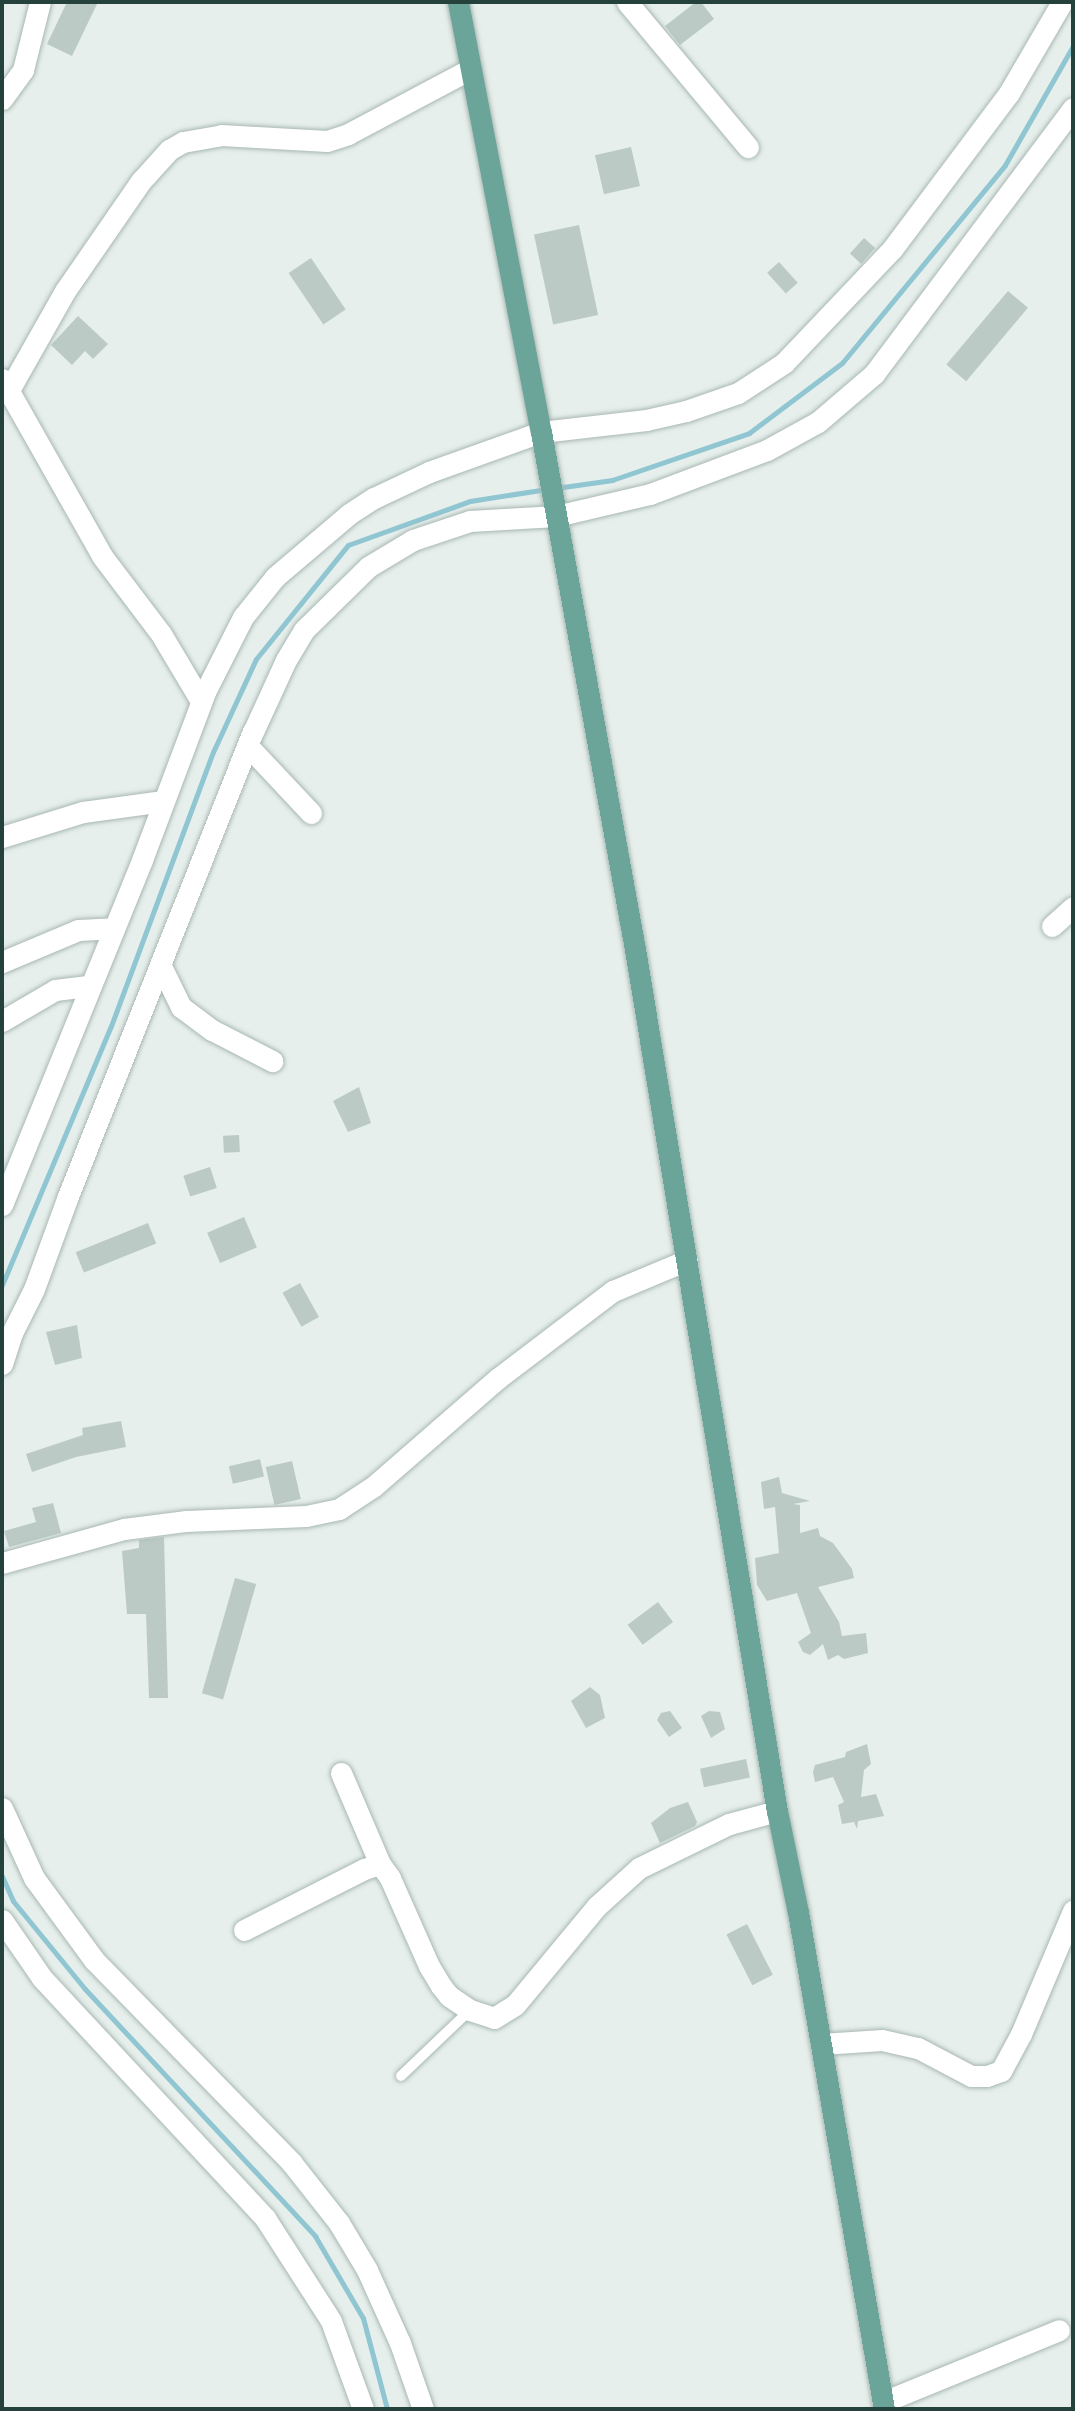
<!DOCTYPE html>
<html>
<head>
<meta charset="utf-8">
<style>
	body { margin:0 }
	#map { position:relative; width:1075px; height:2411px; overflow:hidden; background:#e6efeb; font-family:"Nunito Sans",sans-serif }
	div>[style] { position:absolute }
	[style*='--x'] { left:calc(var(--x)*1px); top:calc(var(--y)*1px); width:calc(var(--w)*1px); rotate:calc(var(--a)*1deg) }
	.stream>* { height:5px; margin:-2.5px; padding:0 2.5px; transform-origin:2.5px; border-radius:2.5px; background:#90c5d2 }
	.building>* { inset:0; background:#bbcac4; transform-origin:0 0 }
	.roads { filter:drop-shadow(0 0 2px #a8b7b3) drop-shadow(0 0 2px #a8b7b3) }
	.service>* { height:10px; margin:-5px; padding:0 5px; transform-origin:5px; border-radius:5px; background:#fff }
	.minor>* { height:21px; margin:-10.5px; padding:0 10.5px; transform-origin:10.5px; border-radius:10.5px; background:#fff }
	.primary>* { height:21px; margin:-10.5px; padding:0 10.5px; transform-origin:10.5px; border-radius:10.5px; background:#6ba498 }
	span { translate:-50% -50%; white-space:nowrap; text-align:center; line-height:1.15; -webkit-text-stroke:5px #f7fbf9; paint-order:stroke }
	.frame { position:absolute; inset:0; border:4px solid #25413b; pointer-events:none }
</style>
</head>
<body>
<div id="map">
	<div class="stream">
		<div style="--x:556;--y:488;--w:57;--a:-8.1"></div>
		<div style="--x:612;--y:480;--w:145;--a:-18.9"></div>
		<div style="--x:749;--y:433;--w:116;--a:-37"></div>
		<div style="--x:842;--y:363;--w:256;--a:-50.5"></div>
		<div style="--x:1005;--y:165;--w:137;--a:-60.3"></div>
		<div style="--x:2;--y:1285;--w:281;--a:-67.2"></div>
		<div style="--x:111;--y:1026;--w:292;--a:-69.6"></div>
		<div style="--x:213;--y:752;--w:102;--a:-65.2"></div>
		<div style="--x:256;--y:659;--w:146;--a:-51.1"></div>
		<div style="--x:348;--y:545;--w:130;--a:-19.8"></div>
		<div style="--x:470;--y:501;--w:78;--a:-8.9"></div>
		<div style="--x:2;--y:1876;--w:27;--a:66"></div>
		<div style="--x:13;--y:1901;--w:114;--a:50.7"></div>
		<div style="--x:85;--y:1989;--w:338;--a:47"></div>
		<div style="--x:315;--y:2236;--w:95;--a:59.7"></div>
		<div style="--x:363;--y:2318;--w:94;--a:75.2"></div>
	</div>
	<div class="building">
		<div style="clip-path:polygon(67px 2px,98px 2px,72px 56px,47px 44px)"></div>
		<div style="clip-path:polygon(696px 2px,701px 2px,714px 19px,680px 45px,665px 26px)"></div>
		<div style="left:631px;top:147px;width:40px;height:37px;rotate:77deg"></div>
		<div style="left:579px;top:225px;width:92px;height:46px;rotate:78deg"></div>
		<div style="left:864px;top:238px;width:15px;height:21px;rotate:42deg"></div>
		<div style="left:311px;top:258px;width:62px;height:27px;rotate:56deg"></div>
		<div style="left:779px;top:262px;width:28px;height:16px;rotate:48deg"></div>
		<div style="left:1008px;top:291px;width:26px;height:96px;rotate:40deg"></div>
		<div style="clip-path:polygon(78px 316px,108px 344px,93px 359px,85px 351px,72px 365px,51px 345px)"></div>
		<div style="clip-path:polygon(359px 1087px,371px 1123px,348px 1132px,333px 1101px)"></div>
		<div style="left:239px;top:1135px;width:17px;height:16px;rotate:87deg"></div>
		<div style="left:210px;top:1167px;width:22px;height:28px;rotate:72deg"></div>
		<div style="left:244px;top:1217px;width:33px;height:40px;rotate:67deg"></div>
		<div style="left:148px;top:1223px;width:22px;height:78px;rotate:68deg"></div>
		<div style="left:300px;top:1283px;width:39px;height:20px;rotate:61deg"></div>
		<div style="clip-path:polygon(77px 1325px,82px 1358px,55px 1365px,46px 1332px)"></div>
		<div style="clip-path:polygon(121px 1421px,126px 1447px,76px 1457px,32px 1472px,26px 1454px,83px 1435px,82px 1428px)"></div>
		<div style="left:260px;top:1459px;width:18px;height:32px;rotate:77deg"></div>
		<div style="left:292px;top:1461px;width:39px;height:27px;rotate:77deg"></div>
		<div style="clip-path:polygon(779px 1477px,782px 1493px,810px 1501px,793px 1504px,800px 1505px,800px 1533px,818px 1528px,820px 1536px,833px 1543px,852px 1569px,854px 1578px,818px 1587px,839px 1622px,842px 1636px,866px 1633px,868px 1653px,844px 1659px,838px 1655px,828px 1660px,823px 1644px,810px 1655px,803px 1652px,798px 1642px,811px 1633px,797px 1593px,767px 1601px,757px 1585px,755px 1558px,779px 1553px,775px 1507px,764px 1509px,761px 1482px)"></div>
		<div style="clip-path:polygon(53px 1503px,61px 1533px,9px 1547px,4px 1531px,36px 1522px,32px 1508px)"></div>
		<div style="clip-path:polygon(164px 1537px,168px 1698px,149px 1698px,146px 1614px,127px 1614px,122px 1551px,139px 1548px,139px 1540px)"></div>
		<div style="left:235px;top:1578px;width:22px;height:120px;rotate:16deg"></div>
		<div style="left:658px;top:1602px;width:25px;height:38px;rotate:53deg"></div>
		<div style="clip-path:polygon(590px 1687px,600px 1695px,605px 1718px,586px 1728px,571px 1701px)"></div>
		<div style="clip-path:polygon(670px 1711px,682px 1728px,669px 1737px,657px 1720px,661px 1713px)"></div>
		<div style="clip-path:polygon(709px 1711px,720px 1712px,725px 1729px,711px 1738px,701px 1716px)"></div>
		<div style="clip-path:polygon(867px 1744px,871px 1764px,864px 1770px,861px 1797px,876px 1794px,884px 1816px,858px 1821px,857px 1829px,854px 1822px,842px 1824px,838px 1805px,844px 1802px,833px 1777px,815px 1782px,813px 1772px,815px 1765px,845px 1757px,846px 1752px)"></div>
		<div style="left:746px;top:1759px;width:19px;height:47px;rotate:78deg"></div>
		<div style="clip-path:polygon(688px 1802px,697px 1822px,695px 1826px,660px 1843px,651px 1823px,670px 1808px)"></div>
		<div style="left:747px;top:1924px;width:57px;height:23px;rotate:63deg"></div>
	</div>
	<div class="roads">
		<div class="service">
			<div style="--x:401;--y:2076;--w:95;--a:-43.7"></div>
		</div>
		<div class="minor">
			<div style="--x:627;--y:2;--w:189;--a:50.2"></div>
			<div style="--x:2;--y:99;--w:36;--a:-54"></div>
			<div style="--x:23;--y:70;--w:70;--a:-76"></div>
			<div style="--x:2;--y:379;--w:203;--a:60.5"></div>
			<div style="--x:102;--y:556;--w:98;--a:52.9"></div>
			<div style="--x:161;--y:634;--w:78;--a:59.2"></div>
			<div style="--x:9;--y:390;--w:114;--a:-60.5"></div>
			<div style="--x:65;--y:291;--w:134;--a:-55.4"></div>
			<div style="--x:141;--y:181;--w:42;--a:-47.9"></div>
			<div style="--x:169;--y:150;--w:16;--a:-30"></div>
			<div style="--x:183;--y:142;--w:39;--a:-10"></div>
			<div style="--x:221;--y:135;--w:106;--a:3.2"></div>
			<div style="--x:327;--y:141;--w:22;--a:-18"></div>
			<div style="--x:348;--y:134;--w:138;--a:-28"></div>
			<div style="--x:248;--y:746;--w:92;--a:46.8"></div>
			<div style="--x:2;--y:837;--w:85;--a:-17.2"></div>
			<div style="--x:83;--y:812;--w:81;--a:-7.8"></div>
			<div style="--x:1052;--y:926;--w:28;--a:-42"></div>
			<div style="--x:2;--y:962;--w:82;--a:-22.8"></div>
			<div style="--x:78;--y:930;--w:35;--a:-3"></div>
			<div style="--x:161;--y:966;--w:46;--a:64"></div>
			<div style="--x:181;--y:1007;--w:39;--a:37"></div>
			<div style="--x:212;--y:1030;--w:68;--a:27.3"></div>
			<div style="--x:2;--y:1021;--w:61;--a:-30.3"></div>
			<div style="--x:55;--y:990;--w:35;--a:-7"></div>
			<div style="--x:2;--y:1205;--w:372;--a:-67.9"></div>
			<div style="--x:142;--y:860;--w:179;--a:-69.4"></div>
			<div style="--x:205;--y:692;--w:84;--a:-63.1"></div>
			<div style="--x:243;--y:617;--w:51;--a:-51.3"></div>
			<div style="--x:275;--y:577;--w:97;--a:-40.4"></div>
			<div style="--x:349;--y:514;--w:30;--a:-33"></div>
			<div style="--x:374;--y:498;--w:61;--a:-25.3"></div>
			<div style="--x:429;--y:472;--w:119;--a:-19.7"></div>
			<div style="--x:541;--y:432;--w:106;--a:-6.5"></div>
			<div style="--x:646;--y:420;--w:41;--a:-12.7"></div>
			<div style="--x:686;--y:411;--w:55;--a:-19.1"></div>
			<div style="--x:738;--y:393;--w:55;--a:-33.1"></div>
			<div style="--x:784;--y:363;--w:158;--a:-46.5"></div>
			<div style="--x:893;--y:248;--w:194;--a:-53.2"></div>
			<div style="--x:1009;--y:93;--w:105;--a:-59.8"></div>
			<div style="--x:2;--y:1364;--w:33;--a:-72"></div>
			<div style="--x:12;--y:1333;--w:49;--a:-63.4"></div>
			<div style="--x:34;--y:1289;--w:99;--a:-69.9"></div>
			<div style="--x:68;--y:1196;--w:500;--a:-68.3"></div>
			<div style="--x:253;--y:732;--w:79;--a:-65.4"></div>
			<div style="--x:286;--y:660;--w:35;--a:-59"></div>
			<div style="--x:304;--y:630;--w:90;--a:-44.5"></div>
			<div style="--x:368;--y:567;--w:52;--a:-31"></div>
			<div style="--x:413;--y:540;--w:60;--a:-18.4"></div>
			<div style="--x:470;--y:521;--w:86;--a:-3.3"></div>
			<div style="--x:556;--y:516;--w:97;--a:-13.2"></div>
			<div style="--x:650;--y:494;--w:125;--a:-20.6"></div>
			<div style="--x:767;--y:450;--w:58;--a:-28.8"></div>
			<div style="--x:818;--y:422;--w:74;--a:-40.6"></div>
			<div style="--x:874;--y:374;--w:332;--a:-53.2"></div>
			<div style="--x:2;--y:1563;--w:127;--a:-15.6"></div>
			<div style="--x:124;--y:1529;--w:63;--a:-7.4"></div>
			<div style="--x:186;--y:1521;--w:120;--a:-2.4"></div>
			<div style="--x:306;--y:1516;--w:34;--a:-12"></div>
			<div style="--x:339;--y:1509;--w:42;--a:-33.3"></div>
			<div style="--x:374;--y:1486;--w:163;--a:-41"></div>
			<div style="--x:497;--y:1379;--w:146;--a:-37.2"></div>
			<div style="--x:613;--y:1291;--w:80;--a:-22.7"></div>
			<div style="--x:341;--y:1773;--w:99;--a:66.8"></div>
			<div style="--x:2;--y:1808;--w:77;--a:65.4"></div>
			<div style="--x:34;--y:1878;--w:102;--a:53.8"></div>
			<div style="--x:94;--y:1960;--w:282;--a:45.7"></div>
			<div style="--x:291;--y:2162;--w:78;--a:51.8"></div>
			<div style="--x:339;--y:2223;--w:55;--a:59.2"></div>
			<div style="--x:367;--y:2270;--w:80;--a:65.7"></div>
			<div style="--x:400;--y:2343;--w:70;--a:70.8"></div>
			<div style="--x:2;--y:1920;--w:70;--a:55.4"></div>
			<div style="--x:42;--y:1978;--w:328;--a:47.1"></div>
			<div style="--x:265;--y:2218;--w:122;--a:57.3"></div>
			<div style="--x:331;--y:2321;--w:94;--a:70"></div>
			<div style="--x:244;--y:1930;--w:135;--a:-26.9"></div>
			<div style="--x:364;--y:1869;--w:17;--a:-17"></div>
			<div style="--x:380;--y:1864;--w:17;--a:54"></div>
			<div style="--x:390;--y:1878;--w:96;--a:66.1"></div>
			<div style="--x:429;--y:1966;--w:23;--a:59"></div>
			<div style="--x:441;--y:1986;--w:13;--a:51"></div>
			<div style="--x:449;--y:1996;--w:25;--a:34"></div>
			<div style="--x:470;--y:2010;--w:25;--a:18"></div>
			<div style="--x:494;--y:2018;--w:25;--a:-32"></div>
			<div style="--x:515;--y:2005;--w:129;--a:-50.4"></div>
			<div style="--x:597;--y:1906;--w:57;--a:-42.1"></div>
			<div style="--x:639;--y:1868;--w:100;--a:-26.1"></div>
			<div style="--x:729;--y:1824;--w:50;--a:-15.2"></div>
			<div style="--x:821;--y:2044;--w:61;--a:-3.8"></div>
			<div style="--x:882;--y:2040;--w:37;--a:13"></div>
			<div style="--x:918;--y:2048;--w:60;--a:27.8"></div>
			<div style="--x:971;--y:2076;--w:16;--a:0"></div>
			<div style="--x:987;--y:2076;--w:15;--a:-20"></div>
			<div style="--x:1001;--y:2071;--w:42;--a:-61.6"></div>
			<div style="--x:1021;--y:2034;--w:134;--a:-67.1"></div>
			<div style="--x:883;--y:2402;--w:190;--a:-22.2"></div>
		</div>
		<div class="primary">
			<div style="--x:458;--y:2;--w:438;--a:79.1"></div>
			<div style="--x:541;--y:432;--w:532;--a:79.7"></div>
			<div style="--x:636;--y:955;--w:868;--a:80.65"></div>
			<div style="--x:777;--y:1811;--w:103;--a:78.3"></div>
			<div style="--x:798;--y:1912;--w:504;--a:80.18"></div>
		</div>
	</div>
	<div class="frame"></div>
</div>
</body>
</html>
